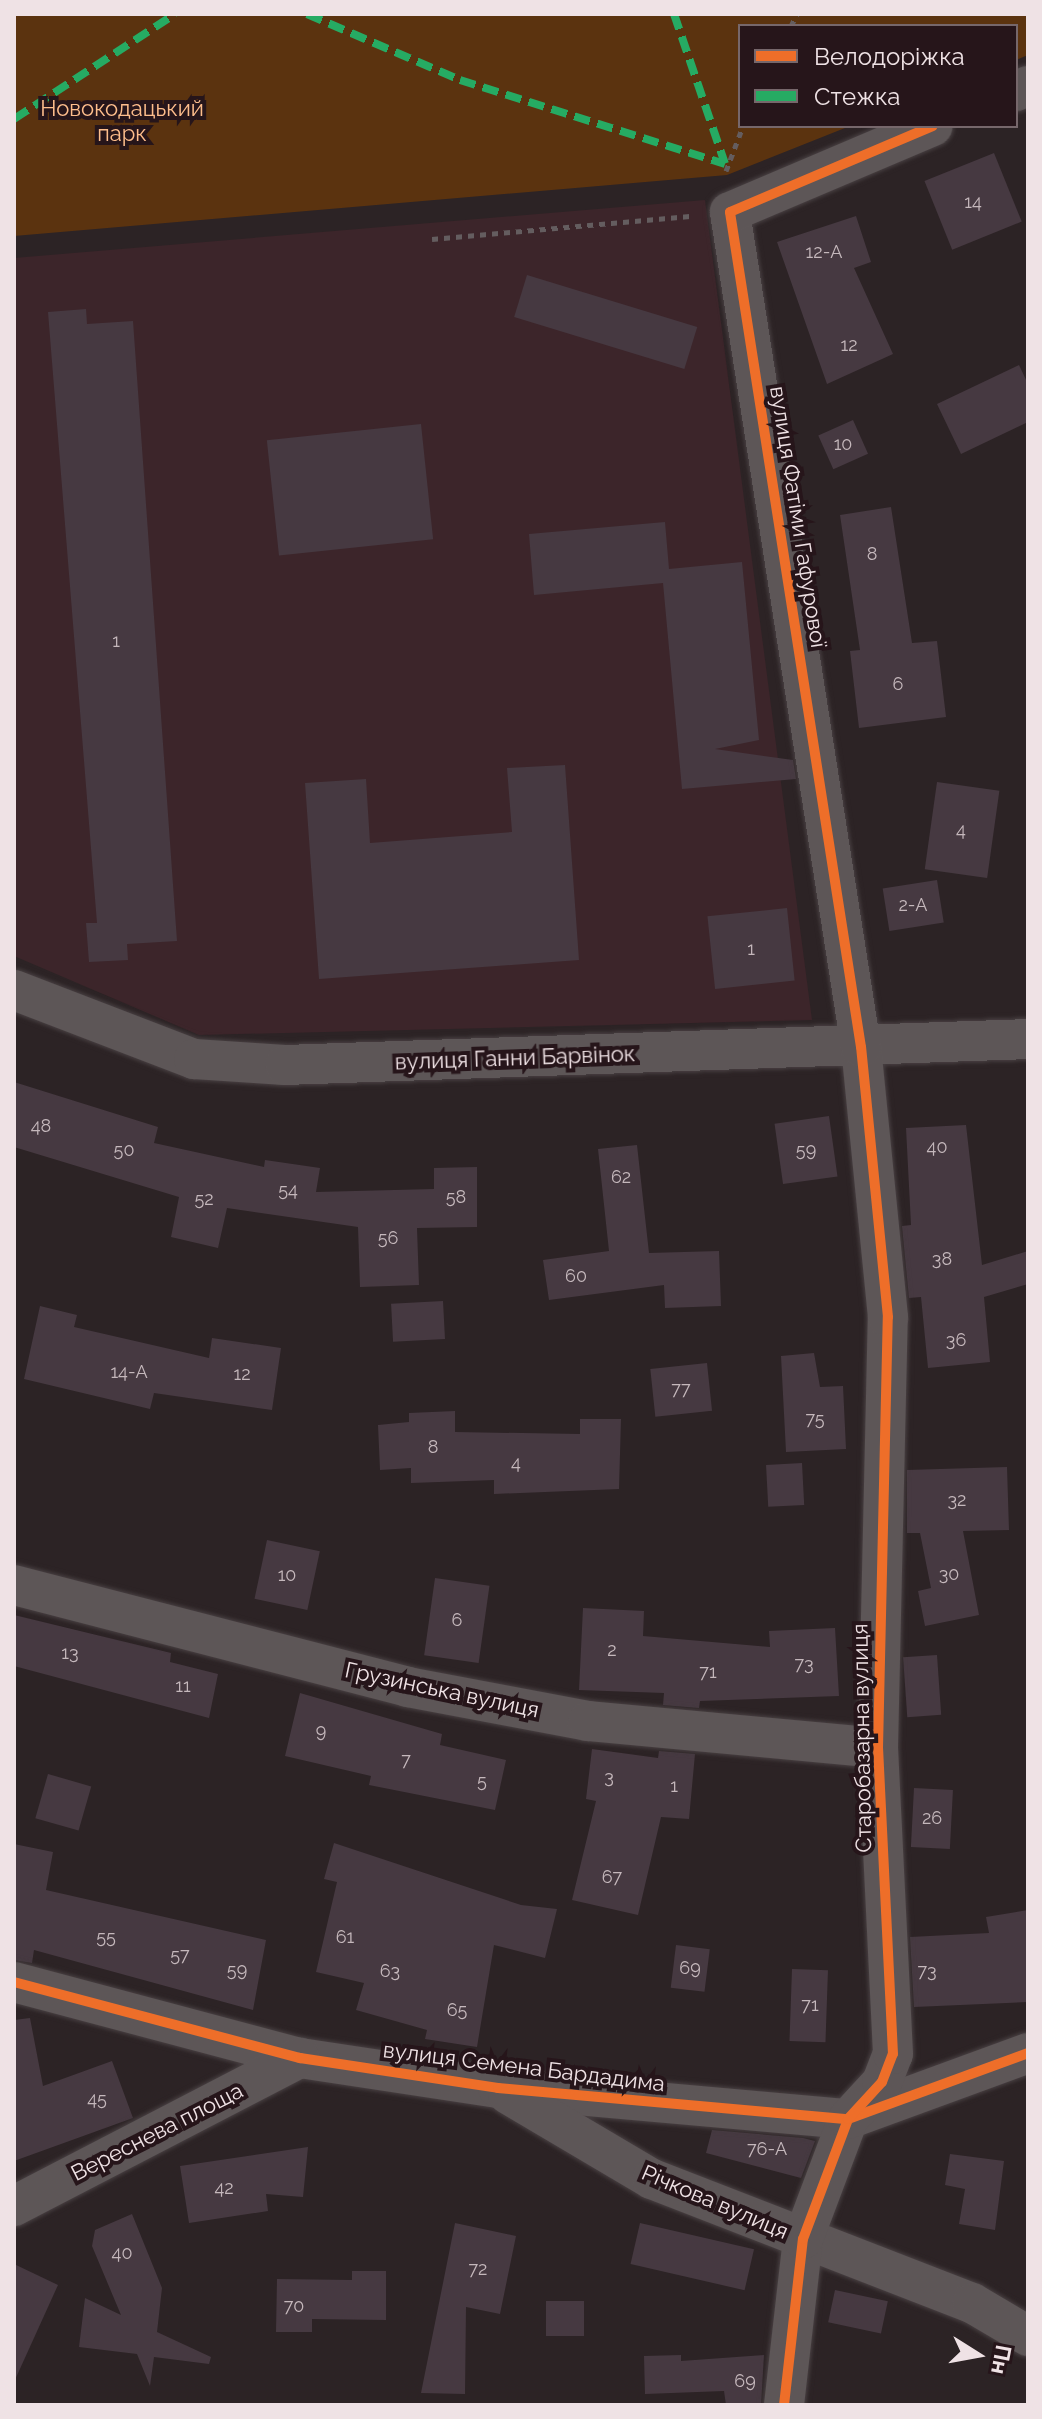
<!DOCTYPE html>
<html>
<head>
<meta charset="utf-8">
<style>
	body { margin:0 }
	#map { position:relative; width:1042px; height:2419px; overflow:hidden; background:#2c2325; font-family:Raleway,sans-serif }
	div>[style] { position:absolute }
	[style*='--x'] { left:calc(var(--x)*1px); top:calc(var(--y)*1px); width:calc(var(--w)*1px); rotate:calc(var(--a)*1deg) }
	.built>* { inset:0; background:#3c252a }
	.green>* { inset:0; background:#5b330f }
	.building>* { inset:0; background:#463941; transform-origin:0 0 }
	.path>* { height:5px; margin-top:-2.5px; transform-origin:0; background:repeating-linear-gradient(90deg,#645d5f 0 6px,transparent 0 12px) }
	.roads { filter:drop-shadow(0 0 2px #484042) drop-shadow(0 0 2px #484042) }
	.street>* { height:40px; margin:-20px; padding:0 20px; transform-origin:20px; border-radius:20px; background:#5d5657 }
	.quiet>* { height:8px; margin-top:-4px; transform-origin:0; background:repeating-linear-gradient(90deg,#26ab63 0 16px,transparent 0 24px) }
	.cycleway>* { height:10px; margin:-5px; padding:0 5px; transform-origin:5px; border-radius:5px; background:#ee6e29 }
	span { translate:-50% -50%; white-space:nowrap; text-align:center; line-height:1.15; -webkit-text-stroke:8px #26151a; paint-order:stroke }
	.number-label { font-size:18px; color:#c5b8bc }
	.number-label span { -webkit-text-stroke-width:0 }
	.park-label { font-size:22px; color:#febe8c }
	.street-label { font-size:22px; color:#efe2e5 }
	.frame { position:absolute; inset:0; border:16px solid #efe2e5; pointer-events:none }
	.legend { position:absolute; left:738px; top:24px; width:280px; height:104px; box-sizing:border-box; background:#26151a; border:2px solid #76676b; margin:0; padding:10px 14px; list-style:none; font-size:24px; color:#efe2e5 }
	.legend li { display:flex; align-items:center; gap:16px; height:40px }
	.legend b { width:40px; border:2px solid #76676b }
	.north { position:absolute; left:938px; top:2315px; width:80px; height:80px; -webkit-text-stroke:6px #26151a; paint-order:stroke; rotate:101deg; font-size:22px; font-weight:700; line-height:32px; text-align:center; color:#efe2e5 }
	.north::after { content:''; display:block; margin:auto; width:28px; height:36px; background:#efe2e5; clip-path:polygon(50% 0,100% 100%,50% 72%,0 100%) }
</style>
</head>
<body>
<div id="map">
	<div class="built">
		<div style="clip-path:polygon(705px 200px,812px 1020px,199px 1035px,14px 956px,14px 258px)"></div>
	</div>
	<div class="green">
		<div style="clip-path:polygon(14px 14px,1028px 14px,1028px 55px,1016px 60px,1016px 26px,740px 26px,740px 126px,850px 126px,727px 175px,14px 236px)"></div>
	</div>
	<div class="building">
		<div style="left:994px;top:153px;width:74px;height:75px;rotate:68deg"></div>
		<div style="clip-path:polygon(856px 216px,871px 262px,854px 268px,893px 354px,827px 384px,777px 242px)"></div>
		<div style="left:527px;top:275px;width:178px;height:44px;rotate:17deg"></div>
		<div style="clip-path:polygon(86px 309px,87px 324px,133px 321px,177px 941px,127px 944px,128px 960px,89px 962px,86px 923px,97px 923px,48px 312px)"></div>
		<div style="clip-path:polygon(1019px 365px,1028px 384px,1028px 422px,961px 454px,937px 404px)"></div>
		<div style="left:853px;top:420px;width:37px;height:38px;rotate:66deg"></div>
		<div style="left:421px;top:424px;width:116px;height:155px;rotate:84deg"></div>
		<div style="clip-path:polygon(891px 507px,912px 643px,937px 641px,946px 717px,859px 728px,850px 651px,860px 650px,840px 515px)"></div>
		<div style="clip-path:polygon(665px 522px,669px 569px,742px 562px,759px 740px,715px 749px,793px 760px,796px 779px,682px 789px,663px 583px,534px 595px,529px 534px)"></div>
		<div style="clip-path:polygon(565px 765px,579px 960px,319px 979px,305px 783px,366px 779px,370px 843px,512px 832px,507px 768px)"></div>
		<div style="left:937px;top:782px;width:63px;height:88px;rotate:8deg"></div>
		<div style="left:937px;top:880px;width:43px;height:55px;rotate:81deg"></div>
		<div style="left:787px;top:908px;width:73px;height:80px;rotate:84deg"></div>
		<div style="clip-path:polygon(14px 1082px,158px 1127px,154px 1143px,264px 1167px,265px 1160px,320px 1168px,316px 1192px,434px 1189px,434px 1168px,477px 1167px,477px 1227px,417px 1228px,419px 1285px,360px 1287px,358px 1227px,227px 1208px,218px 1248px,171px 1237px,179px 1197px,14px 1147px)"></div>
		<div style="left:829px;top:1116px;width:61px;height:55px;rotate:82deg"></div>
		<div style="clip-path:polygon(966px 1125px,982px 1265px,1028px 1251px,1028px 1284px,984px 1297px,990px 1362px,928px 1368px,921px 1297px,909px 1298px,902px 1226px,911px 1225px,906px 1128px)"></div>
		<div style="clip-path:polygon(637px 1145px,649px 1253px,719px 1251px,721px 1306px,665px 1308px,664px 1285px,549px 1300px,543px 1260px,609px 1251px,598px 1149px)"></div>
		<div style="left:443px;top:1301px;width:38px;height:52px;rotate:87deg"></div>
		<div style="clip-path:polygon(40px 1306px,77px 1315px,74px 1327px,209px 1358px,212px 1338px,281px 1348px,272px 1410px,154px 1393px,150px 1409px,24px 1379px)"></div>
		<div style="clip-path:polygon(814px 1353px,820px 1387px,843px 1386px,846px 1449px,786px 1452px,781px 1356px)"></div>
		<div style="left:707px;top:1363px;width:48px;height:57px;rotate:84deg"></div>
		<div style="clip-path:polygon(455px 1411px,455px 1432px,580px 1434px,580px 1419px,621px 1419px,619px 1489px,494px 1494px,494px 1480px,411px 1483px,411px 1468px,380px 1470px,378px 1425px,409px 1422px,409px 1413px)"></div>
		<div style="left:802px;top:1463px;width:42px;height:36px;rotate:87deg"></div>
		<div style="clip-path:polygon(1007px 1467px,1009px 1530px,963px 1531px,979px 1615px,925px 1626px,918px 1591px,931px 1588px,920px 1533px,907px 1533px,907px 1470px)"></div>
		<div style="left:267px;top:1540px;width:54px;height:60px;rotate:12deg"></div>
		<div style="left:435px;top:1578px;width:55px;height:78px;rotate:8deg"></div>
		<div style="clip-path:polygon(583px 1608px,644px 1611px,643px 1636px,770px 1647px,769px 1631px,835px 1628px,839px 1696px,700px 1701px,699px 1708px,663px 1705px,664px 1693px,579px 1690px)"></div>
		<div style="clip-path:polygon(14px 1615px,171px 1653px,170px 1662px,218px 1674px,209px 1718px,14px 1666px)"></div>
		<div style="left:937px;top:1655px;width:60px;height:34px;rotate:86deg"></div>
		<div style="clip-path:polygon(300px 1693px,442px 1734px,440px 1745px,506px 1760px,495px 1810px,369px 1785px,371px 1776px,285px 1756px)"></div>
		<div style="clip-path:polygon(592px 1749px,658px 1758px,659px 1751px,695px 1754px,689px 1819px,661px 1817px,638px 1915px,572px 1900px,596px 1801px,586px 1799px)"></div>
		<div style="left:48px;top:1774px;width:45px;height:46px;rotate:16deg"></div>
		<div style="left:914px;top:1788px;width:39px;height:59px;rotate:3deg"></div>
		<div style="clip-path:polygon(334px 1843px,521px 1905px,557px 1909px,545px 1958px,494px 1945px,477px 2047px,425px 2039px,427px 2030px,356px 2010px,364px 1983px,316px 1972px,337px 1882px,324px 1879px)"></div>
		<div style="clip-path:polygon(14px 1844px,53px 1852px,46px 1890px,266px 1940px,253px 2010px,34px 1950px,32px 1963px,14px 1960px)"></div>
		<div style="clip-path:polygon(1028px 1910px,1028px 2002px,914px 2007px,910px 1937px,989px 1933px,986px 1917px)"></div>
		<div style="left:676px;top:1945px;width:34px;height:43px;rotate:7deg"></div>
		<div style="left:792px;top:1969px;width:36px;height:72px;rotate:2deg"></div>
		<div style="clip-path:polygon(30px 2018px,43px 2086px,112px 2061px,133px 2118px,14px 2161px,14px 2020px)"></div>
		<div style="clip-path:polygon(712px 2130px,803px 2138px,815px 2141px,801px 2178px,706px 2153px)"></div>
		<div style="clip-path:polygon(308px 2147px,303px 2197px,266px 2194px,268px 2211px,189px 2223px,180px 2166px)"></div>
		<div style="clip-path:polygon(950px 2154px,1004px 2161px,995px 2230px,959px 2224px,965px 2189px,945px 2185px)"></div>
		<div style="clip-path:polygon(132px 2214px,162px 2288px,157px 2332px,211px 2357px,209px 2364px,154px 2357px,150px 2386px,137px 2354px,79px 2347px,85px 2298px,121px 2315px,92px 2246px,95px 2230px)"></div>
		<div style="clip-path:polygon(455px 2223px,516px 2236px,500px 2314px,466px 2307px,465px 2394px,421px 2393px)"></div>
		<div style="left:640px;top:2223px;width:117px;height:42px;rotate:13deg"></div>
		<div style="clip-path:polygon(14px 2264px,58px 2285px,14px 2382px)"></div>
		<div style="clip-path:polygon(352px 2271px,386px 2271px,386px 2320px,312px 2319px,312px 2332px,276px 2332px,277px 2279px,352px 2280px)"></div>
		<div style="left:835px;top:2290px;width:54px;height:33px;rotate:12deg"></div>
		<div style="left:584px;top:2301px;width:35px;height:38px;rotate:90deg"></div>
		<div style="clip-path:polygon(681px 2355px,681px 2361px,764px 2355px,761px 2405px,726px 2405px,724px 2391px,645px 2394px,644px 2356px)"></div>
	</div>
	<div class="path">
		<div style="--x:791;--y:26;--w:13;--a:-63"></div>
		<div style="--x:726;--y:171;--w:48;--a:-69.3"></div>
		<div style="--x:432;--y:239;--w:259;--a:-5.1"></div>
	</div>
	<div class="roads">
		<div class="street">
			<div style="--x:1016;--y:91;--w:13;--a:-23"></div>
			<div style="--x:14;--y:990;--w:193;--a:21"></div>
			<div style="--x:194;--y:1059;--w:91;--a:3.8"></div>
			<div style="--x:285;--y:1065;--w:743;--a:-2"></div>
			<div style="--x:14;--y:1585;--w:407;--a:14.5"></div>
			<div style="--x:408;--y:1687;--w:183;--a:10.7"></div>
			<div style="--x:588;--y:1721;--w:291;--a:5.3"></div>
			<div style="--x:14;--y:1982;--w:296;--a:14.9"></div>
			<div style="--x:300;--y:2058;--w:200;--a:8.6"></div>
			<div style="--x:498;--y:2088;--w:351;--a:5.1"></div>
			<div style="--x:848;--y:2119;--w:192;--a:-20.1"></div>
			<div style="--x:508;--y:2094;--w:167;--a:30.6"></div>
			<div style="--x:652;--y:2179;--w:343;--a:21.2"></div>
			<div style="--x:972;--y:2303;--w:65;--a:30.5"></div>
			<div style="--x:14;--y:2206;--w:322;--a:-27.4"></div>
			<div style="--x:784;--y:2405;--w:167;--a:-83.5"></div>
			<div style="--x:803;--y:2239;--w:128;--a:-69.4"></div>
			<div style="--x:848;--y:2119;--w:50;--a:-47.4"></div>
			<div style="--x:882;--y:2082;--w:30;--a:-69"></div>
			<div style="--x:893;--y:2054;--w:306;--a:-92.8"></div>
			<div style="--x:878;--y:1748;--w:431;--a:-88.7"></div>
			<div style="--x:888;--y:1317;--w:271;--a:-95.7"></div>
			<div style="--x:861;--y:1047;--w:845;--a:-98.92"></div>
			<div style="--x:730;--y:212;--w:220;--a:-23"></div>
		</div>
	</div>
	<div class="quiet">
		<div style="--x:307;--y:14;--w:167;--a:23.3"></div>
		<div style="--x:460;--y:80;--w:278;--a:17.6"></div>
		<div style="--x:674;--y:14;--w:158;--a:71.2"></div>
		<div style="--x:14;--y:119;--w:192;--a:-33.1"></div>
	</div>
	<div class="cycleway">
		<div style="--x:14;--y:1982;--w:296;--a:14.9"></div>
		<div style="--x:300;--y:2058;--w:200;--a:8.6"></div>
		<div style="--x:498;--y:2088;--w:351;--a:5.1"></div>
		<div style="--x:848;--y:2119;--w:192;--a:-20.1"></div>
		<div style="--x:784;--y:2405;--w:167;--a:-83.5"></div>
		<div style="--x:803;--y:2239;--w:128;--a:-69.4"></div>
		<div style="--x:848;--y:2119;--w:50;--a:-47.4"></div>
		<div style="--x:882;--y:2082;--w:30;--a:-69"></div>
		<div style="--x:893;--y:2054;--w:306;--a:-92.8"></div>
		<div style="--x:878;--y:1748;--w:431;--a:-88.7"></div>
		<div style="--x:888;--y:1317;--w:271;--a:-95.7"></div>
		<div style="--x:861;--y:1047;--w:845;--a:-98.92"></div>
		<div style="--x:730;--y:212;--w:220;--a:-23"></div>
	</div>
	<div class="number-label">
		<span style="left:973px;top:202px">14</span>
		<span style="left:824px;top:252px">12-А</span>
		<span style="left:849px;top:345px">12</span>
		<span style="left:843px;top:444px">10</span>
		<span style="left:872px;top:554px">8</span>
		<span style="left:116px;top:641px">1</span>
		<span style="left:898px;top:684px">6</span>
		<span style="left:961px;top:830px">4</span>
		<span style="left:913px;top:905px">2-А</span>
		<span style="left:751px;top:949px">1</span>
		<span style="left:41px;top:1126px">48</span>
		<span style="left:937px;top:1147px">40</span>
		<span style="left:124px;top:1150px">50</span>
		<span style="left:806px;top:1150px">59</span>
		<span style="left:621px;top:1177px">62</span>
		<span style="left:288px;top:1190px">54</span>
		<span style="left:456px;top:1197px">58</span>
		<span style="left:204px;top:1199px">52</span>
		<span style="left:388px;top:1238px">56</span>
		<span style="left:942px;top:1259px">38</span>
		<span style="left:576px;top:1276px">60</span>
		<span style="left:956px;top:1340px">36</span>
		<span style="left:129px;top:1372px">14-А</span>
		<span style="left:242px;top:1374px">12</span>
		<span style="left:681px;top:1389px">77</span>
		<span style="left:815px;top:1419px">75</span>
		<span style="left:433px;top:1447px">8</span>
		<span style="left:516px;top:1463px">4</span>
		<span style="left:957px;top:1500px">32</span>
		<span style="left:949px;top:1574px">30</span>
		<span style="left:287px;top:1575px">10</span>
		<span style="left:457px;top:1620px">6</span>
		<span style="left:612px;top:1650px">2</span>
		<span style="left:70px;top:1653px">13</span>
		<span style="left:804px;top:1664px">73</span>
		<span style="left:708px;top:1672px">71</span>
		<span style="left:183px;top:1686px">11</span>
		<span style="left:321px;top:1731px">9</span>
		<span style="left:406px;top:1760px">7</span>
		<span style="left:609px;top:1777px">3</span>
		<span style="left:482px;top:1781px">5</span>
		<span style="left:674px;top:1786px">1</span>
		<span style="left:932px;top:1818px">26</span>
		<span style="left:612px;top:1877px">67</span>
		<span style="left:106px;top:1937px">55</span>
		<span style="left:345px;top:1937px">61</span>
		<span style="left:180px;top:1955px">57</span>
		<span style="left:690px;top:1968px">69</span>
		<span style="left:237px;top:1970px">59</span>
		<span style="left:390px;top:1971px">63</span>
		<span style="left:927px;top:1971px">73</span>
		<span style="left:810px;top:2005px">71</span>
		<span style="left:457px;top:2010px">65</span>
		<span style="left:97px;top:2099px">45</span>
		<span style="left:767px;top:2149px">76-А</span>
		<span style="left:224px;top:2188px">42</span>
		<span style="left:122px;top:2253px">40</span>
		<span style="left:478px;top:2269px">72</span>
		<span style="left:294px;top:2306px">70</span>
		<span style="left:745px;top:2381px">69</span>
	</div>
	<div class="park-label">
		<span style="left:122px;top:121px">Новокодацький<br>парк</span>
	</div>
	<div class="street-label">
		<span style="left:798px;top:517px;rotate:81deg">вулиця Фатіми Гафурової</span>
		<span style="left:515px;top:1058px;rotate:-2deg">вулиця Ганни Барвінок</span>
		<span style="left:442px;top:1690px;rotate:12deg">Грузинська вулиця</span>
		<span style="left:862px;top:1738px;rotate:-91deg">Старобазарна вулиця</span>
		<span style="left:524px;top:2067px;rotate:7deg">вулиця Семена Бардадима</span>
		<span style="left:157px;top:2132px;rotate:-27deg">Вереснева площа</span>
		<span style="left:715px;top:2202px;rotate:23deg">Річкова вулиця</span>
	</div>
	<div class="frame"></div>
	<ul class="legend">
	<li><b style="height:10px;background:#ee6e29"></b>Велодоріжка</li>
	<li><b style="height:10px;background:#26ab63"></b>Стежка</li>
	</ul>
	<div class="north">Пн</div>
</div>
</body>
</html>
